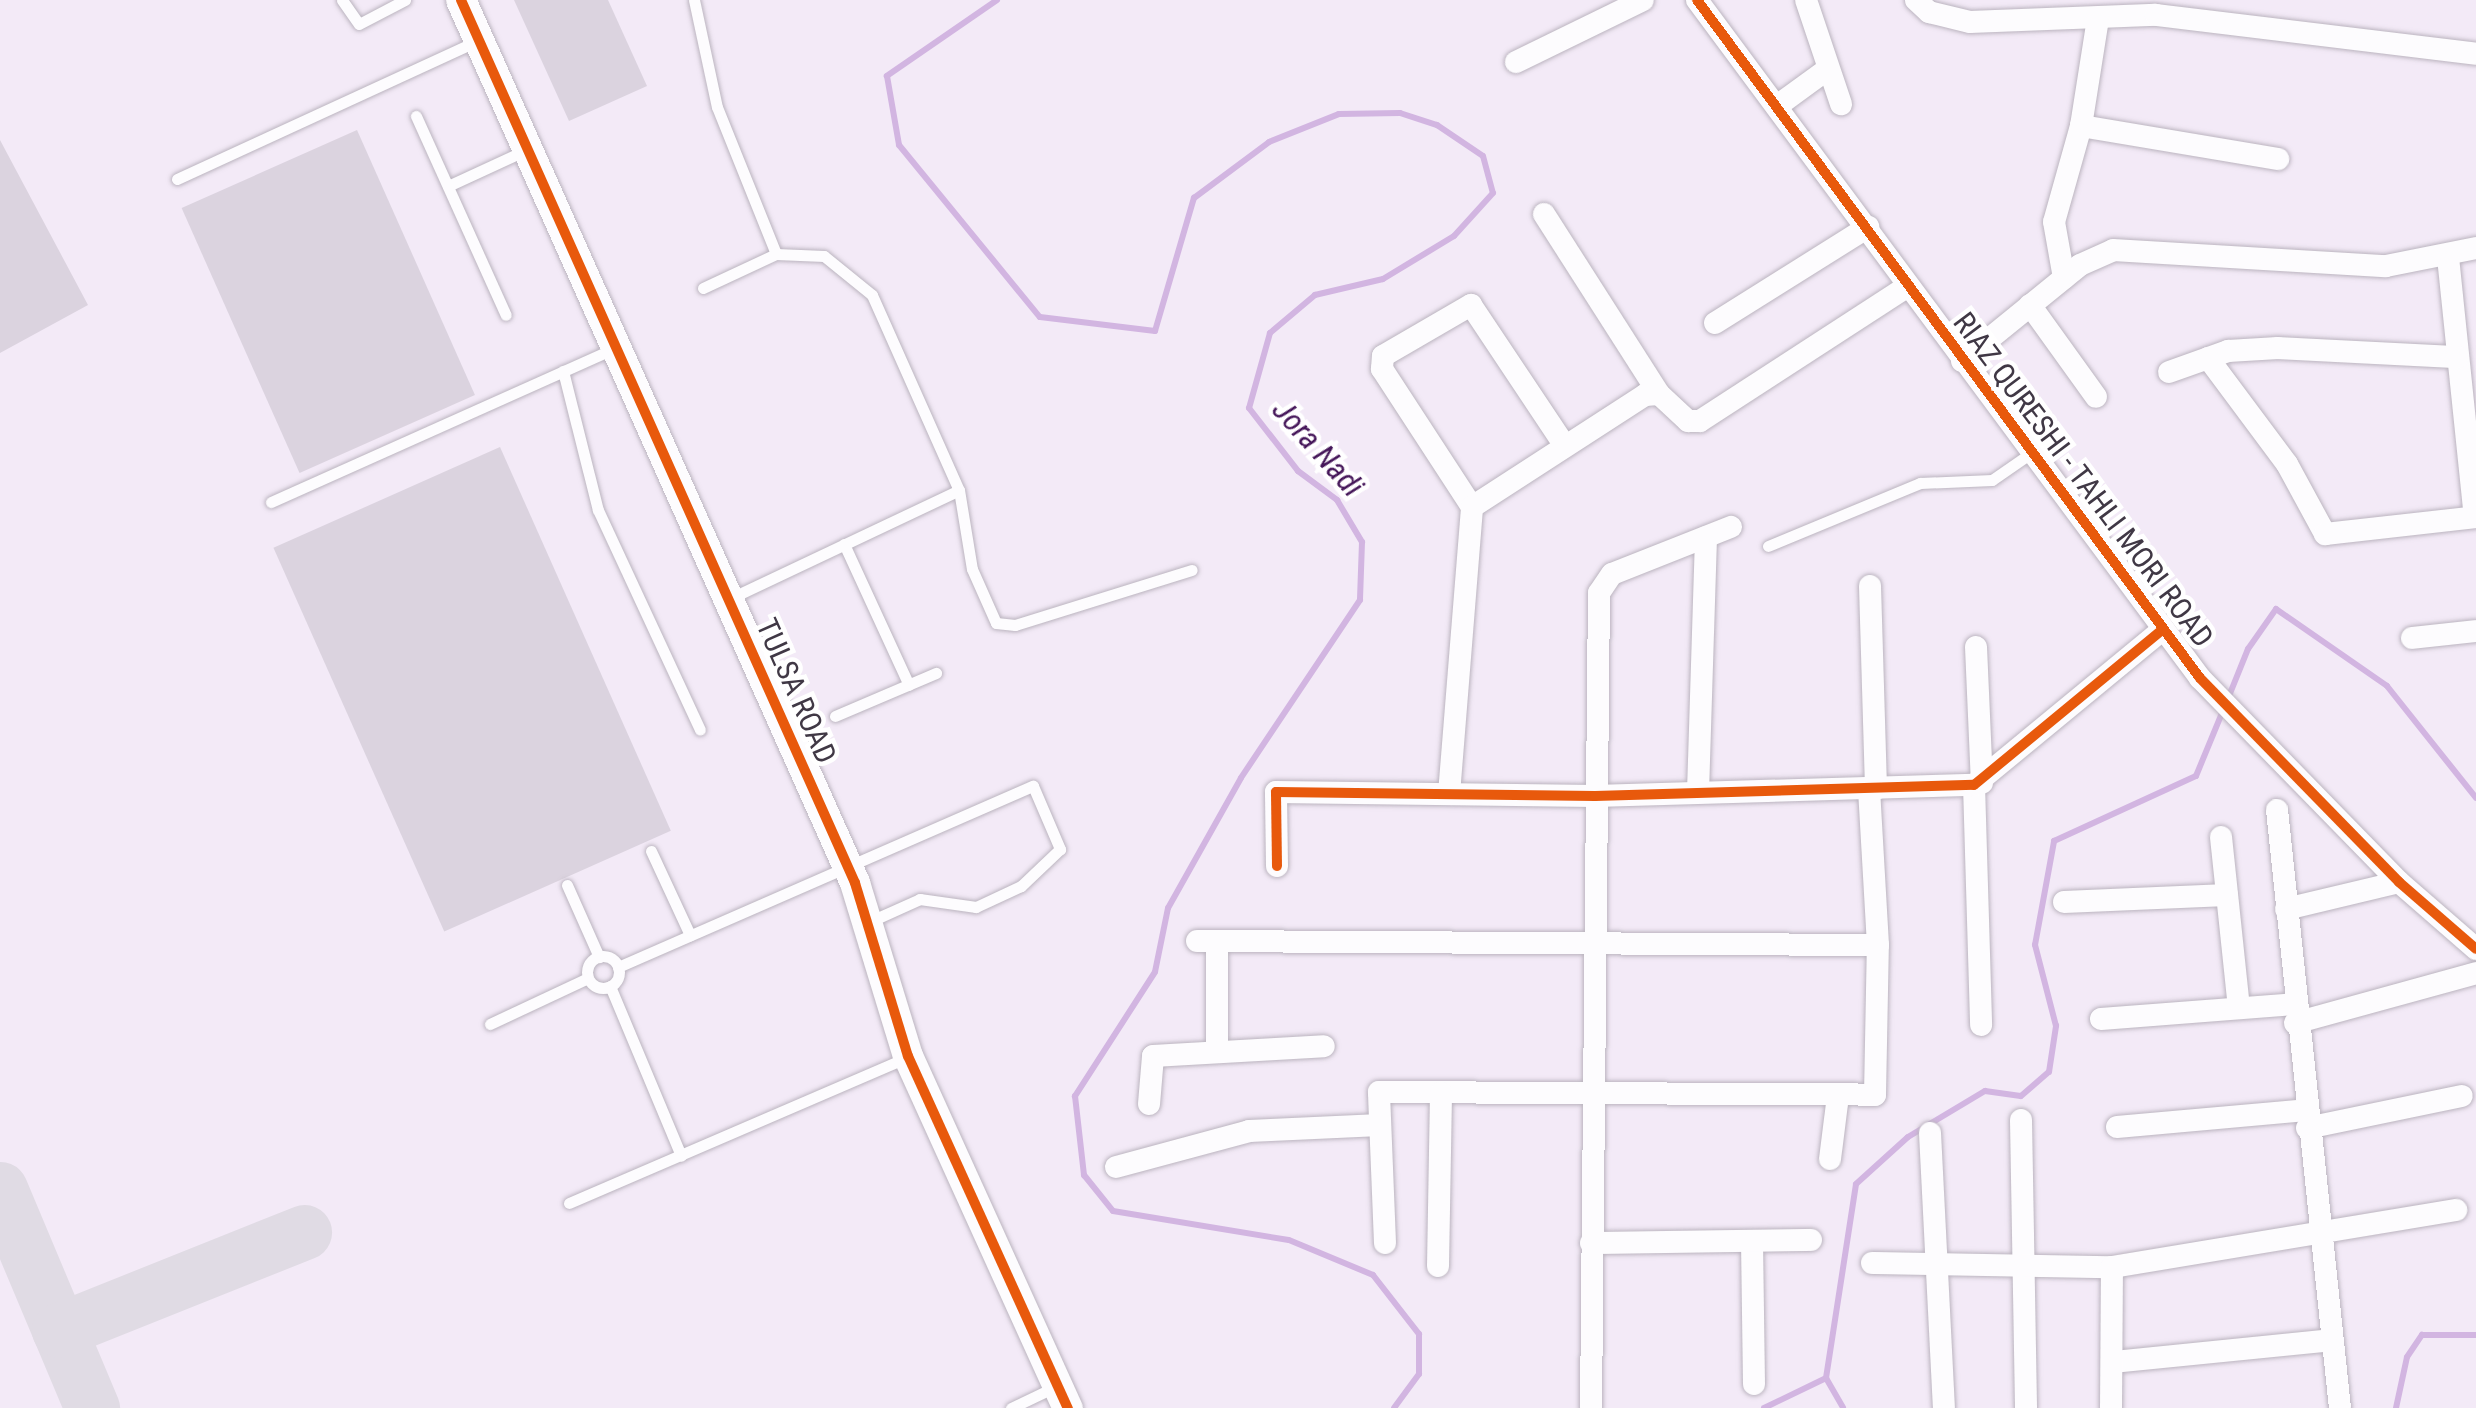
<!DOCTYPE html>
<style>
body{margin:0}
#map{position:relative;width:2476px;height:1408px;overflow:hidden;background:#f3eaf7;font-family:"Roboto Condensed",sans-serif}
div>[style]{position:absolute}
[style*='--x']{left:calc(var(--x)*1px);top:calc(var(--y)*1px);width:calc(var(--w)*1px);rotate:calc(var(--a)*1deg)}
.stream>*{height:6px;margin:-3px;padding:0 3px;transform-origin:3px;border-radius:3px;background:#d2b5e1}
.taxiway>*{height:55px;margin:-27.5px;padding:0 27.5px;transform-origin:27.5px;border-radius:27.5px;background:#e0dbe4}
.building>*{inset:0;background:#dbd3df;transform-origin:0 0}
.roads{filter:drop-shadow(0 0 2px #bbb4bf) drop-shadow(0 0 2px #bbb4bf)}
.service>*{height:11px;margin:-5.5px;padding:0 5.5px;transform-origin:5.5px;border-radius:5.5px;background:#fdfcfe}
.service>.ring{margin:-5.5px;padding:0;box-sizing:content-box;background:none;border:11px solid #fdfcfe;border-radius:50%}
.minor>*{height:22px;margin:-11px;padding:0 11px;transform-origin:11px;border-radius:11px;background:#fdfcfe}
.tertiary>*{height:30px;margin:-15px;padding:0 15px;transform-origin:15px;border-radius:15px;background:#fdfcfe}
.cycleway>*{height:10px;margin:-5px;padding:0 5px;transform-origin:5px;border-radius:5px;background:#e8590c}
span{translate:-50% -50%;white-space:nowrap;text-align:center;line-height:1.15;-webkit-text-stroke:9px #fff;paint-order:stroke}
.street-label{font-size:30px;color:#403845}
.water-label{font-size:32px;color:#451659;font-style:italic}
</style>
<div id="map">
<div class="stream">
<i style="--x:997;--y:0;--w:134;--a:145.4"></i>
<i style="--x:887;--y:76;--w:70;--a:80.1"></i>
<i style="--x:899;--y:145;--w:222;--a:50.7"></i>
<i style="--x:1040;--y:317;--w:116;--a:6.9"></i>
<i style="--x:1155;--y:331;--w:139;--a:-73.7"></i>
<i style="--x:1194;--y:198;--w:94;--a:-36.7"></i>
<i style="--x:1269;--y:142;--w:75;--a:-21.8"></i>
<i style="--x:1339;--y:114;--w:61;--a:-0.9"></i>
<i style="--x:1400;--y:113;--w:39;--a:18"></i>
<i style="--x:1437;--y:125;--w:55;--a:34"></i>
<i style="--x:1483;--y:156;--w:38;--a:75"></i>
<i style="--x:1493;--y:193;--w:58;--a:132.2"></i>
<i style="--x:1454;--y:236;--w:83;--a:148.8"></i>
<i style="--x:1383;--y:279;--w:70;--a:166.8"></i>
<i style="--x:1315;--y:295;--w:59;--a:139.8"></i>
<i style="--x:1270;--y:333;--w:78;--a:105.6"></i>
<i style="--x:1249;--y:408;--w:80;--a:52.1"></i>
<i style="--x:1298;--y:471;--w:49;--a:36.6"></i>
<i style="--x:1337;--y:500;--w:49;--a:59.2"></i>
<i style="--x:1362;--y:542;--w:58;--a:92"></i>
<i style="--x:1360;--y:600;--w:214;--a:123.8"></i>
<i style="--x:1241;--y:778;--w:149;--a:119.3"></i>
<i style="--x:1168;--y:908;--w:65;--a:101.5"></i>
<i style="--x:1155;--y:972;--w:148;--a:122.8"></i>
<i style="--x:1075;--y:1096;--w:80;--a:83.5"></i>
<i style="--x:1084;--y:1175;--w:46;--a:51.1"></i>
<i style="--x:1113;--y:1211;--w:178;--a:9.4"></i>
<i style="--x:1289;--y:1240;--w:91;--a:22.6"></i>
<i style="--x:1373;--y:1275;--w:75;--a:52.1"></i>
<i style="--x:1419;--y:1334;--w:40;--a:90"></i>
<i style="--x:1419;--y:1374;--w:42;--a:126.3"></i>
<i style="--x:2229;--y:696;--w:51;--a:-68"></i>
<i style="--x:2248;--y:649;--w:49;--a:-55"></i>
<i style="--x:2276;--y:609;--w:135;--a:34.7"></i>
<i style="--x:2387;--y:686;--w:143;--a:51.5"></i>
<i style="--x:1826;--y:1378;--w:34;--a:60"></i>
<i style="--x:1764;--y:1408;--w:69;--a:-25.8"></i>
<i style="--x:1826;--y:1378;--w:196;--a:-81.2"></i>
<i style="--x:1856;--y:1184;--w:70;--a:-42.1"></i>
<i style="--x:1908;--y:1137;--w:90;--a:-30.9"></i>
<i style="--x:1985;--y:1091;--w:36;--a:8"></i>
<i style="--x:2021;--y:1096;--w:37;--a:-41"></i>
<i style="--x:2049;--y:1072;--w:47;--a:-81.3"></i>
<i style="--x:2056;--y:1026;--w:84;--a:-104.5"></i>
<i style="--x:2035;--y:945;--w:106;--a:-79.6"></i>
<i style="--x:2054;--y:841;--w:156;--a:-24.6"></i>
<i style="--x:2196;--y:776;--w:74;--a:-67.6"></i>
<i style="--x:2396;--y:1408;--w:52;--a:-77.8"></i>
<i style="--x:2407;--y:1357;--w:27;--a:-56"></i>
<i style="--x:2422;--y:1335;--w:54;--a:0"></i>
</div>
<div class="taxiway">
<i style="--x:0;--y:1189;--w:238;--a:67.2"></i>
<i style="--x:59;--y:1330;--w:264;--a:-21.8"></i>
</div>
<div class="building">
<i style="clip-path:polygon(514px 0,608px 0,647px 86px,569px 121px)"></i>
<i style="left:357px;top:130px;width:290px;height:192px;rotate:66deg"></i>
<i style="clip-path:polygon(0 140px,88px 305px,0 353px)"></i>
<i style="left:500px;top:447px;width:420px;height:248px;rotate:66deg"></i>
</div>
<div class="roads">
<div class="service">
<i style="--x:342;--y:0;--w:29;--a:55"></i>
<i style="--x:359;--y:24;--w:52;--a:-27.6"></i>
<i style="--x:694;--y:0;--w:109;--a:77.9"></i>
<i style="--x:717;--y:107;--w:158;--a:68.1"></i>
<i style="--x:776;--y:254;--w:48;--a:2.4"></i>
<i style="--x:824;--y:256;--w:62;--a:39.1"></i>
<i style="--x:872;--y:295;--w:214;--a:66"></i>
<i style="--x:959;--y:490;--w:80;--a:80.7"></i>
<i style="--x:972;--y:569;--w:59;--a:66"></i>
<i style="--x:996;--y:623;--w:19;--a:6"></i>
<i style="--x:1015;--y:625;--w:185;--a:-17.3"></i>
<i style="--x:416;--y:116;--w:218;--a:65.7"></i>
<i style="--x:177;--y:179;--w:332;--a:-24.7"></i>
<i style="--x:448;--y:186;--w:86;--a:-24.8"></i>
<i style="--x:703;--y:288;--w:81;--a:-25"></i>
<i style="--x:563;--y:371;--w:143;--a:75.9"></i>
<i style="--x:598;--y:510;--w:242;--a:65.1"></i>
<i style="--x:271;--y:502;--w:377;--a:-24.1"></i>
<i style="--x:844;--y:544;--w:155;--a:65.3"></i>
<i style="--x:1768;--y:546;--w:165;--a:-22.5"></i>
<i style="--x:1920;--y:483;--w:72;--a:-2.4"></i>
<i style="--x:1992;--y:480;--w:47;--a:-34.7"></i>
<i style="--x:731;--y:598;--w:252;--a:-25.3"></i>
<i style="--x:835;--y:716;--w:110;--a:-23.1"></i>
<i style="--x:651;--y:851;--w:93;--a:65.1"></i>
<i style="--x:567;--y:885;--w:79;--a:66"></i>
<i class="ring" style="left:587px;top:956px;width:21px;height:21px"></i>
<i style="--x:618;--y:967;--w:453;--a:-23.6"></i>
<i style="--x:1033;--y:786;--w:69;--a:66.8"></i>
<i style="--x:1060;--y:849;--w:54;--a:136.5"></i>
<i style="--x:1021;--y:886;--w:50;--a:155"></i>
<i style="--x:976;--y:907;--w:57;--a:-171.9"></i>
<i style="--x:920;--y:899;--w:54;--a:155.8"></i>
<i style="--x:610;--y:986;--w:184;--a:67.3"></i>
<i style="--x:490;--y:1024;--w:108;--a:-25.1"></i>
<i style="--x:569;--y:1203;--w:366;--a:-23.3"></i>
<i style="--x:1011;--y:1408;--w:51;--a:-25.6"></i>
</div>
<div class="minor">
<i style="--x:1697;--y:0;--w:844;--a:53.43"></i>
<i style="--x:2200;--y:678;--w:285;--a:45.7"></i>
<i style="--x:2399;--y:882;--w:102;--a:41"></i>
<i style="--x:1806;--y:0;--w:110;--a:71.4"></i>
<i style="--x:1916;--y:0;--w:18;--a:43"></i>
<i style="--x:1929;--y:12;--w:42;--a:13.7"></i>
<i style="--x:1970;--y:22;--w:186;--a:-2.2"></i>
<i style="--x:2156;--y:15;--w:322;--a:6.9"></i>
<i style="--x:1516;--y:62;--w:141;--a:-26"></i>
<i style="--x:1777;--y:106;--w:63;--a:-36"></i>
<i style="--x:2081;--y:126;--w:200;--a:9.5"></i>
<i style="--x:1544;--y:214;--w:214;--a:57.4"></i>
<i style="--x:2448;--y:257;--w:261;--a:84.1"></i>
<i style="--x:2064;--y:278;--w:57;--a:-100.1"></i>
<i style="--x:2054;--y:222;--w:100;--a:-74.3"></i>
<i style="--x:2081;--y:126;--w:108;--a:-81"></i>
<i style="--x:2030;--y:305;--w:113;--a:54.3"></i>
<i style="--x:1715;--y:323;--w:181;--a:-32.1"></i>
<i style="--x:2208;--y:358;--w:132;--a:53.3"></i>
<i style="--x:2287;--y:464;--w:80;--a:61.5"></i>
<i style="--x:2325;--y:534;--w:152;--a:-6.4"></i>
<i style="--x:1962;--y:361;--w:152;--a:-39.1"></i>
<i style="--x:2080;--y:265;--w:36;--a:-24"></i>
<i style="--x:2113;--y:250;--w:273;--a:3.4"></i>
<i style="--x:2386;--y:266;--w:92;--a:-11.3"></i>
<i style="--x:2169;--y:372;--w:63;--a:-19.6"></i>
<i style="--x:2228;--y:351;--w:50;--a:-3.4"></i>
<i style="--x:2278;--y:348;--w:180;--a:2.9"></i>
<i style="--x:1472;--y:507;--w:165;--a:-123.1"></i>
<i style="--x:1382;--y:369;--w:13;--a:-86"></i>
<i style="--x:1383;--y:356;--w:102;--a:-30.1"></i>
<i style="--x:1471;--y:305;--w:169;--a:56.3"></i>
<i style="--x:1870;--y:586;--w:203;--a:88.3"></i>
<i style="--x:2412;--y:638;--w:64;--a:-6.2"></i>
<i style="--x:1976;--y:647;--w:136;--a:87.5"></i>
<i style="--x:1974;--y:785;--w:240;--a:88.3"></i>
<i style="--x:1698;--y:792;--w:255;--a:-88.2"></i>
<i style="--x:1449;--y:794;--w:288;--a:-85.4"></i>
<i style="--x:1472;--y:507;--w:206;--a:-32.9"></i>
<i style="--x:1645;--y:395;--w:14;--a:-4"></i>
<i style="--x:1659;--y:394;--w:40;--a:43"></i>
<i style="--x:1688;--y:421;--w:12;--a:0"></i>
<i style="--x:1700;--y:421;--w:248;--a:-33"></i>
<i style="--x:2277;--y:810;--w:601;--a:83.99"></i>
<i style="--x:2221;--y:837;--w:171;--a:84"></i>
<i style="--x:1277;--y:866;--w:74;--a:-90.8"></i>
<i style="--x:1276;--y:792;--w:319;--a:0.7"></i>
<i style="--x:1595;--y:796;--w:379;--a:-1.7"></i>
<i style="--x:1974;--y:785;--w:245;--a:-39.5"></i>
<i style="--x:2064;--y:902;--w:163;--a:-2.5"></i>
<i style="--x:2286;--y:909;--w:116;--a:-13.4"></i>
<i style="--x:1197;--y:941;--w:681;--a:0.34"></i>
<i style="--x:1217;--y:941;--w:108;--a:90"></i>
<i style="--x:2101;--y:1019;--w:194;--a:-4.4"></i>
<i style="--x:2295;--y:1023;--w:188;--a:-15.4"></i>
<i style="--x:1149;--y:1104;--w:48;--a:-85.2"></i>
<i style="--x:1153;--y:1056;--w:171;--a:-3.3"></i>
<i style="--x:2021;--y:1120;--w:288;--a:89"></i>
<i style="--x:2117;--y:1127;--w:190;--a:-5.1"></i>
<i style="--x:2307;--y:1128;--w:158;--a:-11.7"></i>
<i style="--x:1930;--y:1133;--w:275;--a:87.1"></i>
<i style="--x:1830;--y:1159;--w:64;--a:-82.8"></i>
<i style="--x:1116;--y:1167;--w:138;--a:-15.1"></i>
<i style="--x:1249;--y:1131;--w:131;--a:-2.6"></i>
<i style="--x:1752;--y:1241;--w:143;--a:89.2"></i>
<i style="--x:1385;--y:1243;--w:151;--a:-92.3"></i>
<i style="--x:1379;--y:1092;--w:496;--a:0.3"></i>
<i style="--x:1875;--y:1095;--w:150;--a:-88.9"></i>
<i style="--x:1878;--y:945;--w:156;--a:-93.3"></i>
<i style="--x:1591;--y:1243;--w:220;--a:-0.8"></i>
<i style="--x:1872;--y:1263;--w:240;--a:1"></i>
<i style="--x:2112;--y:1267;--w:349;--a:-9.4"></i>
<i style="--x:1438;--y:1266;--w:173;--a:-89"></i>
<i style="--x:2113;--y:1362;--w:220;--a:-5.7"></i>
<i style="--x:1591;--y:1408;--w:815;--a:-89.44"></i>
<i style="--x:1599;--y:593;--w:23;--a:-56"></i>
<i style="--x:1612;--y:574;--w:128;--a:-21.6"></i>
<i style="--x:2111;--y:1408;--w:141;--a:-89.6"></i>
</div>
<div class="tertiary">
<i style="--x:461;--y:0;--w:967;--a:65.95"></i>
<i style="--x:855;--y:883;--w:181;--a:73"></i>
<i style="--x:908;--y:1056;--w:387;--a:65.6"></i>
</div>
</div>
<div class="cycleway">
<i style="--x:461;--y:0;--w:967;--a:65.95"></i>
<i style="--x:855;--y:883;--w:181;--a:73"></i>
<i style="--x:908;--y:1056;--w:387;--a:65.6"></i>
<i style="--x:1697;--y:0;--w:844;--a:53.43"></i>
<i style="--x:2200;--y:678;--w:285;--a:45.7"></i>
<i style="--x:2399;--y:882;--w:102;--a:41"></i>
<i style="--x:1277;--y:866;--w:74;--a:-90.8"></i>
<i style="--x:1276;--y:792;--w:319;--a:0.7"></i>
<i style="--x:1595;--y:796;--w:379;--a:-1.7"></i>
<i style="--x:1974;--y:785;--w:245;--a:-39.5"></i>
</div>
<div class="street-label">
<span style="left:2083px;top:480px;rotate:53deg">RIAZ QURESHI - TAHLI MORI ROAD</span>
<span style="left:796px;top:691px;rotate:66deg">TULSA ROAD</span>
</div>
<div class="water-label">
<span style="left:1318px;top:448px;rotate:48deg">Jora Nadi</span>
</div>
</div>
